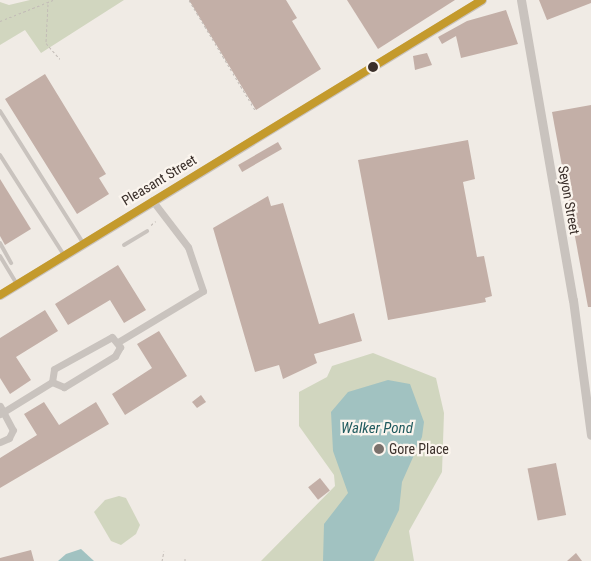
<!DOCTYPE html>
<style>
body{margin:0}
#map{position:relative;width:591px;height:561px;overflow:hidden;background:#f0ebe5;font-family:"Roboto Condensed",sans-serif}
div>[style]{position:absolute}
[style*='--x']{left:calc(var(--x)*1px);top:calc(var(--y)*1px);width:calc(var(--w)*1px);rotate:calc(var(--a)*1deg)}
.green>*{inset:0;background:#d1d6bf}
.water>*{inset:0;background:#a1c2c1}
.building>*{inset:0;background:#c3afa7;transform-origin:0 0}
.path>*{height:1px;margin-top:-0.5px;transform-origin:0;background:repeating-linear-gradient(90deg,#c2bbb6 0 2.5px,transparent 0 5px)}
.service>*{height:4px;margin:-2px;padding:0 2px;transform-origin:2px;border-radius:2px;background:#c9c3be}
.minor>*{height:7px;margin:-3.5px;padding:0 3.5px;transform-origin:3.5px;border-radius:3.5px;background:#c9c3be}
.tertiary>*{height:9px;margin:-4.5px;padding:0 4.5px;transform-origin:4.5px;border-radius:4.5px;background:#c9c3be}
.bus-1>*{height:8px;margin:-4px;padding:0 4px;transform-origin:4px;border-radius:4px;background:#c49a2c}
.dots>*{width:14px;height:14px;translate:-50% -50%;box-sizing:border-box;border:2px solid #fbf5ee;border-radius:50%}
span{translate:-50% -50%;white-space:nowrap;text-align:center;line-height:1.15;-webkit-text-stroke:4.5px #fbf5ee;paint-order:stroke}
.street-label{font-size:14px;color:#3b302b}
.poi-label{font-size:14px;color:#3b302b}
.left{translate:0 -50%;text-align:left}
.water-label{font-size:15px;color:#1f5a5e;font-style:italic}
</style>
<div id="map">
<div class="green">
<i style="clip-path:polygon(30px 0,124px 0,41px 53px,25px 30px,0 45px,0 2px,9px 5px)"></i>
<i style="clip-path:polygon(373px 353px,436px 378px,444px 413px,442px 472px,409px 531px,414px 561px,261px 561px,335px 486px,334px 475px,299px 426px,299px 392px,327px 377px,332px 366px)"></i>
<i style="clip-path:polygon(119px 496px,126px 498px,140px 525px,136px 534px,121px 545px,111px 541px,94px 512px,105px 500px)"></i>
</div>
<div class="water">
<i style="clip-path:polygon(388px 380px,410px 384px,424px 422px,422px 437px,402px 482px,399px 510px,374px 561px,323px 561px,324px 524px,348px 493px,333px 451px,331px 412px,348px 392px)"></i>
<i style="clip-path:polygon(81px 549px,94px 561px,58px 561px,66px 554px)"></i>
</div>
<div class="building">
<i style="clip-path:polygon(189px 0,286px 0,297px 18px,292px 21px,321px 69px,256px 110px)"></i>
<i style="clip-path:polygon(347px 0,455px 0,378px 49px)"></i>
<i style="clip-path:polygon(539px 0,591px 0,591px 3px,547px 20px)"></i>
<i style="clip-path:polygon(506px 10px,518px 44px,461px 58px,456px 36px,442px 44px,438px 37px,467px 21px)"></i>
<i style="clip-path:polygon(427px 53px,432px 65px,415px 70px,413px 56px)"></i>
<i style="clip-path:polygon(45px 74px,106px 174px,99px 178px,109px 194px,77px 214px,5px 99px)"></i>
<i style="clip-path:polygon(591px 105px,591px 307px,588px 307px,552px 112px)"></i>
<i style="clip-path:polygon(468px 140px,475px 179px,463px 182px,477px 257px,484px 256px,492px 296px,485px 298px,486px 302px,388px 320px,358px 160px)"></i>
<i style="left:278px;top:142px;width:8px;height:46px;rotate:60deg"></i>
<i style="clip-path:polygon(0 179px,31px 229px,5px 245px,0 236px)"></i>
<i style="clip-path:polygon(268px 196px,271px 206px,283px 203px,319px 324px,354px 313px,362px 341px,314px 354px,317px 363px,283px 379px,279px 365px,255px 372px,213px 228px)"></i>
<i style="clip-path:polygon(118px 265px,146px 310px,124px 323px,110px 300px,68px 325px,55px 304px)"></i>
<i style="clip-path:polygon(45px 310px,58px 331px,16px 357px,31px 380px,10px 394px,0 378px,0 338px)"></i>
<i style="clip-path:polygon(159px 331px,187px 376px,125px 415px,112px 394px,152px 368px,137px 344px)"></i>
<i style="clip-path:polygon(201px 395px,206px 402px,197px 408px,192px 402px)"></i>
<i style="clip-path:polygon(44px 402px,59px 425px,96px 402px,109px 424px,0 488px,0 458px,37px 435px,24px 414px)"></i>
<i style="left:556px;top:463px;width:53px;height:29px;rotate:79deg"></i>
<i style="left:320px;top:478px;width:16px;height:15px;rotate:52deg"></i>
<i style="clip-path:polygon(31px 550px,34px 561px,0 561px,0 558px)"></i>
<i style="clip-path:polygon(576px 553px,582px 561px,567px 561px)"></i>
</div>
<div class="path">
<i style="--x:189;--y:0;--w:128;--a:59"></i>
<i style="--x:48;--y:4;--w:39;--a:93"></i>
<i style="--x:46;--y:43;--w:21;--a:49"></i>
<i style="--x:0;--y:21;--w:57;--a:-21.6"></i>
<i style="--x:151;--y:225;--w:6;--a:-39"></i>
<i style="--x:162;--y:561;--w:10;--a:-79"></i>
<i style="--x:185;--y:561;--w:5;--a:-90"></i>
</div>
<div class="service">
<i style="--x:0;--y:111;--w:156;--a:57.8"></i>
<i style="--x:0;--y:155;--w:119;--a:57.4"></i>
<i style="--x:0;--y:243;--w:23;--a:61"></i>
<i style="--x:124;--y:245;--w:27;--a:-31"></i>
<i style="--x:0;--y:256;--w:33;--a:59"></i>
</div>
<div class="minor">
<i style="--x:112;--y:337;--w:13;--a:51"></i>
<i style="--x:120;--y:347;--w:10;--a:119"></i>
<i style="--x:115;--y:356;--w:60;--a:148.7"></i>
<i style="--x:64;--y:387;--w:13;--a:-157"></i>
<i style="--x:52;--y:382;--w:13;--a:-81"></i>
<i style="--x:54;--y:369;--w:66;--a:-28.9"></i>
<i style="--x:118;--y:342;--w:99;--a:-31"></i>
<i style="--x:203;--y:291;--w:46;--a:-108.8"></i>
<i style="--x:188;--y:247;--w:59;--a:-127.5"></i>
<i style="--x:0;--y:406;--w:27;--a:62"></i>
<i style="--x:13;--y:430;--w:9;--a:117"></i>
<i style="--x:9;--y:438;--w:10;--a:156"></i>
<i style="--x:0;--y:414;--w:61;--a:-31.6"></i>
</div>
<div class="tertiary">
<i style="--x:521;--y:0;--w:304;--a:80.2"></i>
<i style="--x:573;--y:300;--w:136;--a:82.4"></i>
<i style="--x:0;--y:295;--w:565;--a:-31.47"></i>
</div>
<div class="bus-1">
<i style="--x:0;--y:295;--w:565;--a:-31.47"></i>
</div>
<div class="dots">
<i style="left:373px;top:67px;background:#3b302b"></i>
<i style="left:379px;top:449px;background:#7a716c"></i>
</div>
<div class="street-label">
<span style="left:159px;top:180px;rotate:-31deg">Pleasant Street</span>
<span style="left:569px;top:200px;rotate:80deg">Seyon Street</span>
</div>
<div class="poi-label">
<span class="left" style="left:389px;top:449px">Gore Place</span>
</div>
<div class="water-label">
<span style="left:377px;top:429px">Walker Pond</span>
</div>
</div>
